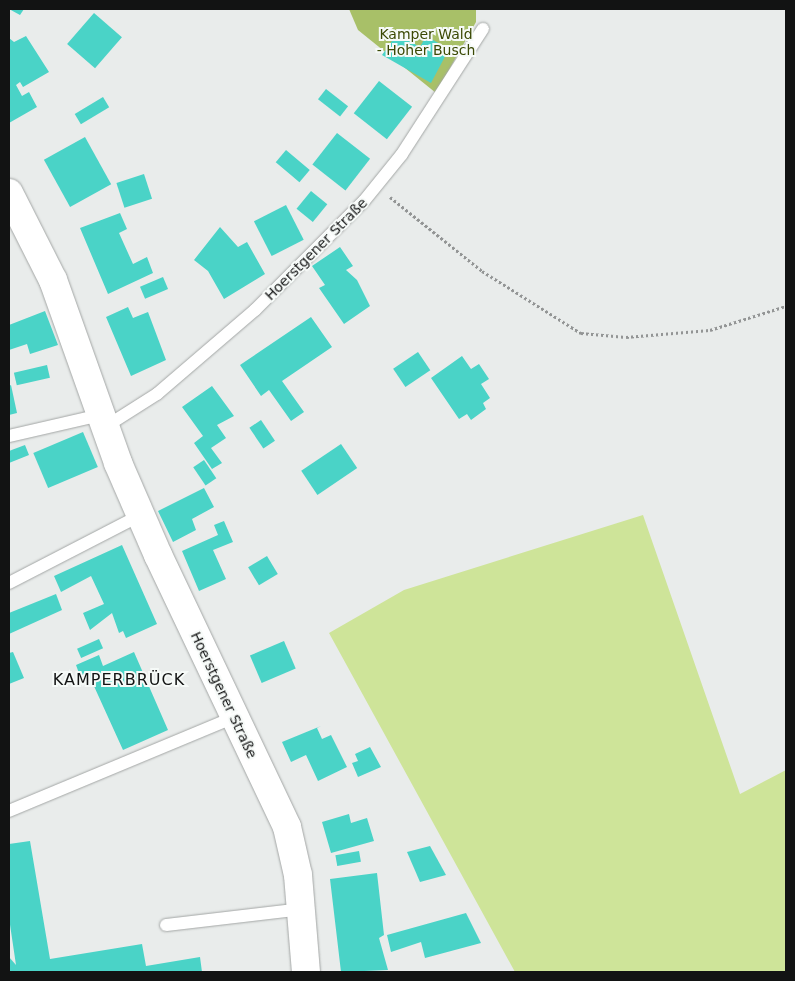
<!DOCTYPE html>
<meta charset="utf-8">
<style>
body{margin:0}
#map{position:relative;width:795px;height:981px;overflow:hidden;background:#e9eceb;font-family:"DejaVu Sans",sans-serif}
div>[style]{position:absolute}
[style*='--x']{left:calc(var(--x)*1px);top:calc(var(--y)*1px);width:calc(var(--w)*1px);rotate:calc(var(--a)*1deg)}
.green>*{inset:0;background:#cee499}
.forest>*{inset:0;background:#a8c068}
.building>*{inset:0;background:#4ad3c7;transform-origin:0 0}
.path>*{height:3px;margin-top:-1.5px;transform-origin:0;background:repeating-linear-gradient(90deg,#939595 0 2.5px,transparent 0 5px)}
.roads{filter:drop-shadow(0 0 1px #a3a6a5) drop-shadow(0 0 1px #a3a6a5)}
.service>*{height:12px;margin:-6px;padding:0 6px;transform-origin:6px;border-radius:6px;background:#fff}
.secondary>*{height:28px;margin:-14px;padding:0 14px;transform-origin:14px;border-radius:14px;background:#fff}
span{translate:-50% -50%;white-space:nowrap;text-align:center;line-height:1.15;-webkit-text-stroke:4px #f6faf8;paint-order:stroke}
.park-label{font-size:14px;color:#3b4904}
.street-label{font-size:14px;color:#121313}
.quarter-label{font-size:16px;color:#121313;letter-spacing:1px}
.frame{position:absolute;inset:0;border:10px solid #121313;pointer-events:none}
</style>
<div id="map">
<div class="green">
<i style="clip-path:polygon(643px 515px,740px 794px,786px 770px,786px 972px,515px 972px,329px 633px,404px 590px)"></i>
</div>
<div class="forest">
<i style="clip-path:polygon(349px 9px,476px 9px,476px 22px,436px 93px,358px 30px)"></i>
</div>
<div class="building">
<i style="clip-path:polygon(9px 9px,24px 9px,20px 15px)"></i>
<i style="left:94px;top:13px;width:37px;height:41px;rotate:41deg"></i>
<i style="clip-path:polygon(397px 34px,420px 47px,426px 36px,449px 49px,431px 83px,382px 55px)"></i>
<i style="clip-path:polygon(26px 36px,49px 72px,23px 87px,20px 82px,16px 85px,22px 96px,29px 92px,37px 107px,9px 123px,9px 38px,14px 42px)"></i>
<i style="left:379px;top:81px;width:42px;height:41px;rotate:38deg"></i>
<i style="left:326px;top:89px;width:28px;height:13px;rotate:38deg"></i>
<i style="left:103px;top:97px;width:12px;height:33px;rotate:59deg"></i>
<i style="left:337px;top:133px;width:42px;height:40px;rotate:38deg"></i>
<i style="left:85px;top:137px;width:54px;height:47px;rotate:61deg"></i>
<i style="left:286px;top:150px;width:31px;height:16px;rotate:40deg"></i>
<i style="left:144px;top:174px;width:26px;height:29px;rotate:72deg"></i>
<i style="left:311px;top:191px;width:21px;height:23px;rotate:39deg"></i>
<i style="left:286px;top:205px;width:39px;height:36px;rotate:63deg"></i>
<i style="clip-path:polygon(120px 213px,127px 229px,119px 233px,133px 264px,147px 257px,153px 273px,108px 294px,80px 228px)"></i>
<i style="clip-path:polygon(220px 227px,238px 247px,247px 242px,265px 274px,224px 299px,208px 271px,194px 260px)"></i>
<i style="clip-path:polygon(340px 247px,353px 266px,346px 270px,357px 280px,370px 306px,344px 324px,319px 288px,325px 285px,312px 266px)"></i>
<i style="left:163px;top:277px;width:13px;height:25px;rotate:67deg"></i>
<i style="clip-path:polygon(128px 307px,133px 318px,148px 312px,166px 360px,131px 376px,106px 317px)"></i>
<i style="clip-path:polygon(45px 311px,58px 345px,30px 354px,27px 344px,9px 350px,9px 325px)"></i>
<i style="clip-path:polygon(311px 317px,332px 347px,282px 381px,304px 412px,291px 421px,269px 390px,261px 396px,240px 365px)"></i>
<i style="left:418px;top:352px;width:22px;height:30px;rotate:56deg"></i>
<i style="clip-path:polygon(462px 356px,471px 369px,479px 364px,489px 379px,481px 384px,490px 398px,483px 403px,486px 409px,471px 420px,467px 414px,459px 419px,431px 378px)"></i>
<i style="left:47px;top:365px;width:13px;height:34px;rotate:77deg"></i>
<i style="clip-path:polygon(11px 385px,17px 413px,9px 415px,9px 386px)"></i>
<i style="clip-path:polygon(212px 386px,234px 416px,217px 425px,226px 438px,211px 448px,222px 463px,212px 469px,194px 443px,203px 436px,182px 407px)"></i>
<i style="left:261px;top:420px;width:25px;height:14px;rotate:56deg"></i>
<i style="left:83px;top:432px;width:38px;height:54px;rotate:67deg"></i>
<i style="left:341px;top:444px;width:29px;height:48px;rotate:56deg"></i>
<i style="clip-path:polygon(25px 445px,29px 455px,9px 463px,9px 451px)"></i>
<i style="left:204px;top:460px;width:22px;height:13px;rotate:56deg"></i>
<i style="clip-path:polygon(204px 488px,214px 507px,192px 519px,196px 530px,173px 542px,158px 511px)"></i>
<i style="clip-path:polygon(224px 521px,233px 542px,213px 550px,226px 579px,199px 591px,182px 551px,218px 535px,214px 525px)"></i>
<i style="clip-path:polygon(122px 545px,157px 624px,126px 638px,123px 631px,119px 633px,112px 613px,90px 630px,83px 613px,104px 604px,91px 576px,61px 592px,54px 576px)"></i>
<i style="left:267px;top:556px;width:21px;height:22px;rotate:59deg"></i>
<i style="clip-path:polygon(56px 594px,62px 610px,9px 634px,9px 613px)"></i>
<i style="left:99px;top:639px;width:10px;height:24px;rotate:66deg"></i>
<i style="left:284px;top:641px;width:30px;height:37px;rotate:67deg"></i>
<i style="clip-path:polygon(13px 652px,24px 678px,9px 684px,9px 653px)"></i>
<i style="clip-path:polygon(134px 652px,168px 730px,123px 750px,88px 673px,80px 676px,76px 665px,99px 655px,103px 666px)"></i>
<i style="clip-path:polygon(321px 726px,317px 728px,322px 739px,331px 735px,347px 767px,318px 781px,306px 755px,291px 762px,282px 742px)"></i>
<i style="clip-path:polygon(370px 747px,381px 767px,358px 777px,352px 763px,358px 761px,355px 754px)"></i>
<i style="clip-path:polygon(349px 814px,351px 823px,367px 818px,374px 841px,331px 853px,322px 822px)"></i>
<i style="clip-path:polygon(30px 841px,50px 959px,142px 944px,146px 966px,200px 957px,202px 972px,9px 972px,9px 957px,16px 965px,9px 918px,9px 844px)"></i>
<i style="clip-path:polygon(430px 846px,446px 875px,420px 882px,407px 852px)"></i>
<i style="left:359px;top:851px;width:11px;height:24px;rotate:80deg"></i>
<i style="clip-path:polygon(377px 873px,384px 935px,379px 938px,388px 970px,341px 972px,330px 879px)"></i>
<i style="clip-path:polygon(466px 913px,481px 943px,425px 958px,421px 942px,391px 952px,387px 935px)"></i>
</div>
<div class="path">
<i style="--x:390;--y:197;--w:118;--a:38.8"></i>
<i style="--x:482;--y:271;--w:117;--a:32.1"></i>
<i style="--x:581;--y:333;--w:45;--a:5.1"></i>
<i style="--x:626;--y:337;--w:84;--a:-4.8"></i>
<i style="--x:710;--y:330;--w:80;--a:-17.5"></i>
</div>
<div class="roads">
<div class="service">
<i style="--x:105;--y:427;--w:62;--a:-32.4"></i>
<i style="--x:157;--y:394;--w:129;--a:-40.6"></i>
<i style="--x:255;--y:310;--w:154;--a:-45"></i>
<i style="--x:364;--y:201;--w:60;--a:-51"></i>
<i style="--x:402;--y:154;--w:149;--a:-57.1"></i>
<i style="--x:9;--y:436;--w:94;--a:-12.9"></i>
<i style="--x:9;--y:583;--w:148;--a:-27.3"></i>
<i style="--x:9;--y:811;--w:245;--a:-22.6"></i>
<i style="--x:166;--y:925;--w:138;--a:-6.7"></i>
</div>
<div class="secondary">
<i style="--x:9;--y:193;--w:97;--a:63.2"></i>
<i style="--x:53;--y:280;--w:194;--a:70.4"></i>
<i style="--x:118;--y:463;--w:100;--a:66.5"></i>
<i style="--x:158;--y:555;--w:301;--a:64.6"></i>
<i style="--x:287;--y:827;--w:49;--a:77.1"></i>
<i style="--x:298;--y:875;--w:97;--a:85.3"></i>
</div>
</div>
<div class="park-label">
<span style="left:426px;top:42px">Kamper Wald<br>- Hoher Busch</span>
</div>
<div class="street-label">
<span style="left:316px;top:249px;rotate:-45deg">Hoerstgener Straße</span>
<span style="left:224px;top:695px;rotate:65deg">Hoerstgener Straße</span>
</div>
<div class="quarter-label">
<span style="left:119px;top:680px">KAMPERBRÜCK</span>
</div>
<div class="frame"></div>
</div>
